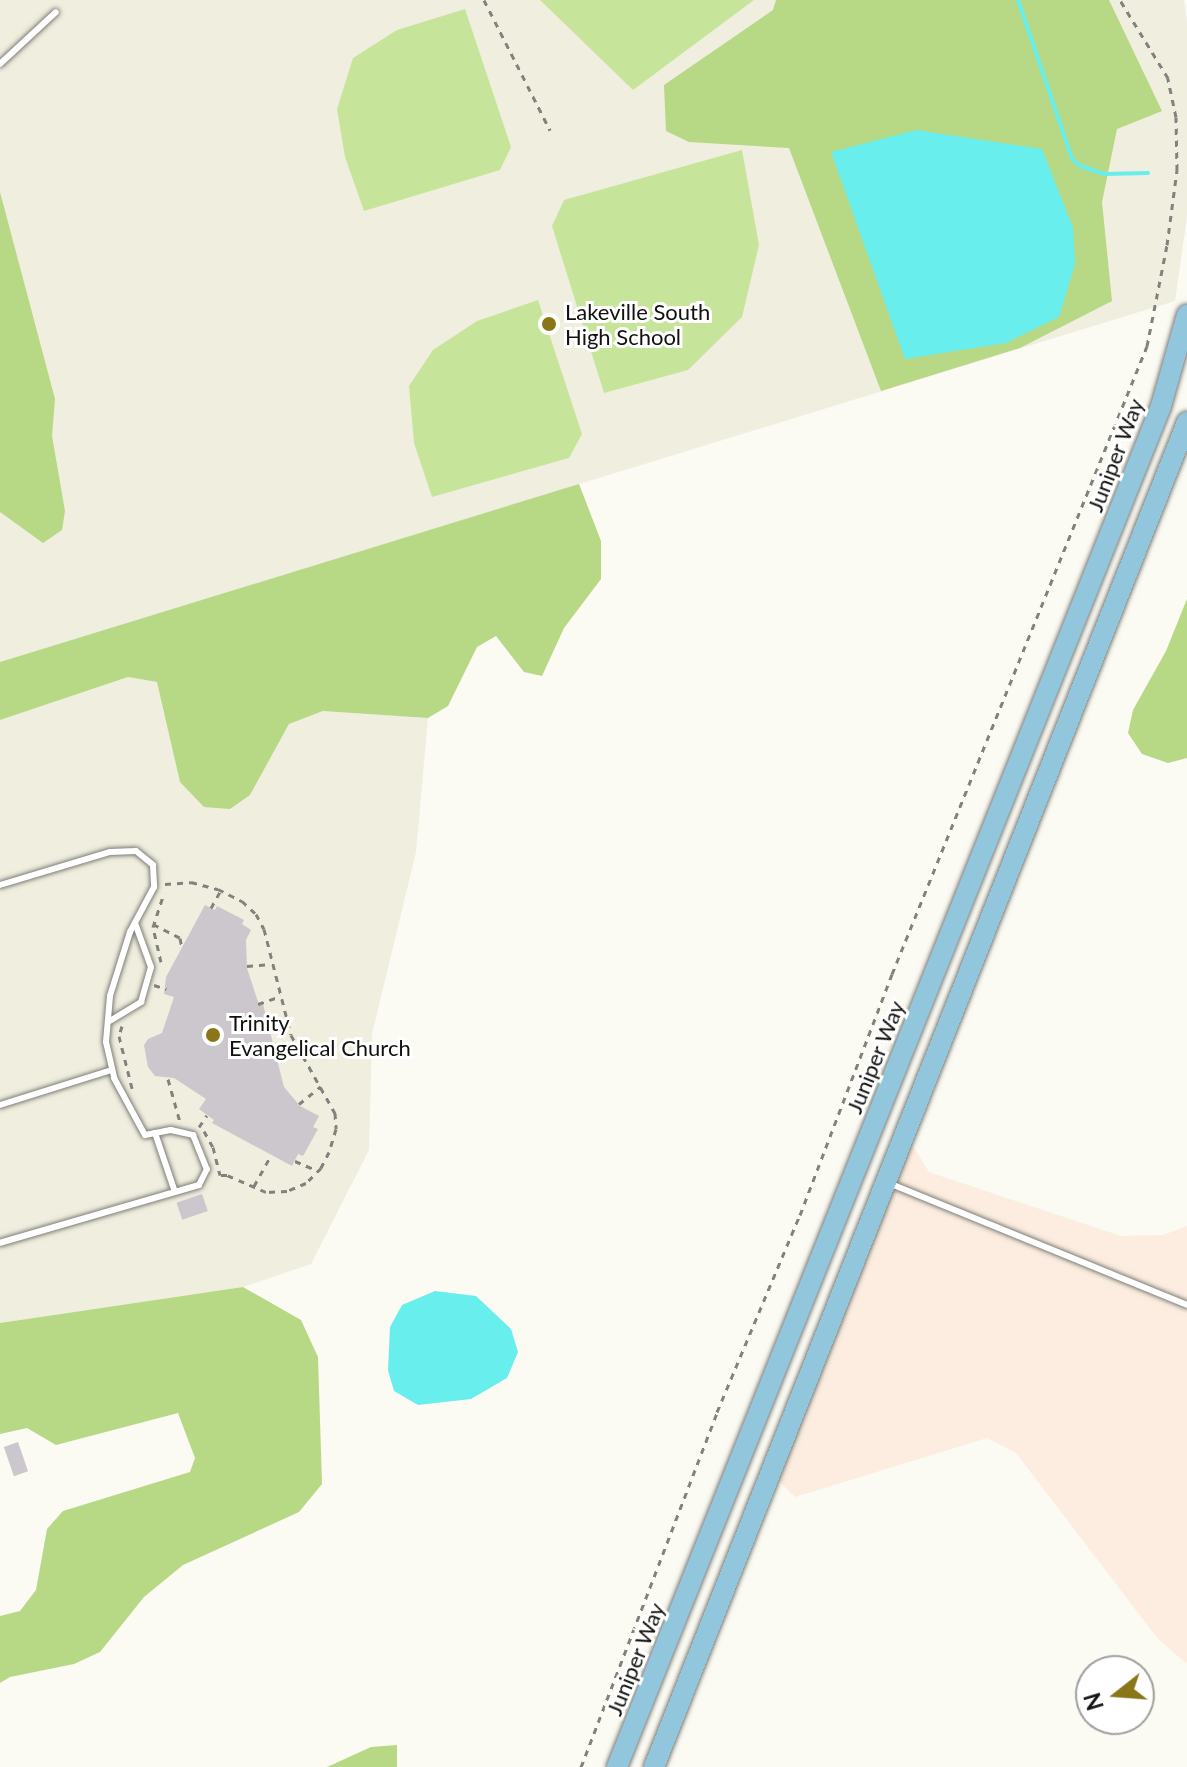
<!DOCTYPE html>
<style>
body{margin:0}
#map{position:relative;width:1187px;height:1767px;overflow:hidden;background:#fbfaf3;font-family:Lato,sans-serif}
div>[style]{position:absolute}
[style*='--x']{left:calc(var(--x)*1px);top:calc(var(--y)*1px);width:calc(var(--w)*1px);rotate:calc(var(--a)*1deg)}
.built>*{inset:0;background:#f0eedf}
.industrial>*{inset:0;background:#fcede0}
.green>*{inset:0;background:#c7e59a}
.forest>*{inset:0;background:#b7d884}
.water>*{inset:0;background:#69eeee}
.stream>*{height:4px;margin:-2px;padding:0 2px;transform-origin:2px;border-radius:2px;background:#69eeee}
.building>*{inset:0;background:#ccc7cc;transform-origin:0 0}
.path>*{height:3px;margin-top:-1.5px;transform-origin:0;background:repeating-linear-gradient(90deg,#82827d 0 6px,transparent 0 12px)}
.roads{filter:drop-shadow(0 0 2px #7f7e78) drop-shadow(0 0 2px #7f7e78)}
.lane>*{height:6px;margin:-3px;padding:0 3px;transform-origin:3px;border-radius:3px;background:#fff}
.primary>*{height:20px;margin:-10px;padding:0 10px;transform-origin:10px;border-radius:10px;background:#92c6dd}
.dots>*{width:22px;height:22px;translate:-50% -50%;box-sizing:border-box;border:4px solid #fff;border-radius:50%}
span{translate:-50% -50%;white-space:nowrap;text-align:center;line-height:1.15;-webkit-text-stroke:6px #fff;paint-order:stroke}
.poi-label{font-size:22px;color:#11110f}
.left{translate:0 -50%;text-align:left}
.street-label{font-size:22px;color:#11110f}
.north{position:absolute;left:1075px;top:1655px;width:80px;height:80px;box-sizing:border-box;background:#fff;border:2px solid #a0a09f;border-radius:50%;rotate:253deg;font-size:22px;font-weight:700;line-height:32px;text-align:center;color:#11110f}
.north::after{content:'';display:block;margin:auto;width:28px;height:36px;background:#8a7518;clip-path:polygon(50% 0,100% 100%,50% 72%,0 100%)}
</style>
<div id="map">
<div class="built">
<i style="clip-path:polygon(0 0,1184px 0,1187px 22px,1187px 216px,1175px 301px,0 662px)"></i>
<i style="clip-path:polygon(128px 677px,158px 682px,180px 782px,250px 795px,289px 724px,323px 711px,428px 718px,416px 852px,372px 1034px,369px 1150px,311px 1264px,243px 1287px,0 1323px,0 720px)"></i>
</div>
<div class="industrial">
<i style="clip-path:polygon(904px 1132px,929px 1172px,1121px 1236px,1163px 1235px,1187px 1226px,1187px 1664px,1158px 1639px,1016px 1453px,987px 1438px,795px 1497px,774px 1476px)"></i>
</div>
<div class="green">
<i style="clip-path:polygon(540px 0,754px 0,633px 90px)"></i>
<i style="clip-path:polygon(465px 9px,511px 147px,500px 170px,364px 211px,345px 157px,337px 109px,353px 58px,397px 30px)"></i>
<i style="clip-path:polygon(742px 150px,759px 245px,742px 317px,688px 370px,604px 393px,552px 226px,564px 200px)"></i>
<i style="clip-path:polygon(538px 300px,582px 434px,569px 458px,432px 497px,414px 443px,409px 386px,433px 350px,477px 321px)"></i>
</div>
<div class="forest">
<i style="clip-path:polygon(776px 0,1109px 0,1162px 111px,1117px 129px,1102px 202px,1112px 301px,1020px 348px,881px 391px,789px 148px,689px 142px,666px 131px,664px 85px,773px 10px)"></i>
<i style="clip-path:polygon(0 192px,55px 399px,52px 436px,65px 511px,62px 530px,43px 543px,0 512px)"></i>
<i style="clip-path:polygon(579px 484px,601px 541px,601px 579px,564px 628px,542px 676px,524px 672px,496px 636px,477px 647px,448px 706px,428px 718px,323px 711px,289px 724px,250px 795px,230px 809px,204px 807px,180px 782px,157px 682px,128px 677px,0 720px,0 662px)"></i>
<i style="clip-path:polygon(1187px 599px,1187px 758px,1168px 763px,1142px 754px,1128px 733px,1133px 710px,1166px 651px)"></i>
<i style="clip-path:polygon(243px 1287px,301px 1320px,318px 1357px,322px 1484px,299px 1512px,183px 1565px,144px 1597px,100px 1652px,74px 1664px,10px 1677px,0 1683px,0 1616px,20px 1611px,36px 1590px,47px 1529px,63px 1511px,190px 1472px,195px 1458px,178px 1413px,56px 1445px,27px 1428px,0 1434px,0 1323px)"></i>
<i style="clip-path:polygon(397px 1745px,397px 1767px,327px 1767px,371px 1747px)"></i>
</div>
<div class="water">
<i style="clip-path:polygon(916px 130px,1042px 149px,1073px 228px,1075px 264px,1059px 317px,1006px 343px,905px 359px,831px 152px)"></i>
<i style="clip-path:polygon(435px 1291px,476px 1296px,511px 1329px,518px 1352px,507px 1378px,471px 1399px,418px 1405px,394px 1391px,388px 1370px,390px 1327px,402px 1305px)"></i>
</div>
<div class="stream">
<i style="--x:1018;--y:0;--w:168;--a:71.2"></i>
<i style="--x:1072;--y:159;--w:11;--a:41"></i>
<i style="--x:1080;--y:166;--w:25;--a:18"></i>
<i style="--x:1104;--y:174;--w:44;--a:-1.3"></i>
</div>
<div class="building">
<i style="clip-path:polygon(205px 905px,215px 910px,217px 906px,244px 920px,242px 924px,251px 930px,246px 940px,247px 968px,259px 1005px,263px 1004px,284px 1087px,300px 1106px,319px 1116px,313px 1127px,318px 1129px,303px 1156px,298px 1154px,292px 1166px,212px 1123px,214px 1120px,199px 1109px,206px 1099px,174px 1078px,155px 1076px,148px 1067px,144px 1045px,148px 1039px,162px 1033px,174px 997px,164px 994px,166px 977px)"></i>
<i style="left:202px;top:1194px;width:18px;height:27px;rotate:71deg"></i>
<i style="left:18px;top:1442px;width:31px;height:15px;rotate:71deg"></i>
</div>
<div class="path">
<i style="--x:484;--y:0;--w:146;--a:63.1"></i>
<i style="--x:165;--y:884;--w:26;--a:-4"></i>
<i style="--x:191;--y:882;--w:28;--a:15"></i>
<i style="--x:218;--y:889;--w:27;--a:27"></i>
<i style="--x:242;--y:901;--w:19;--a:43"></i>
<i style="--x:256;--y:914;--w:17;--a:62"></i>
<i style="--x:264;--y:929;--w:109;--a:75.7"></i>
<i style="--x:291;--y:1035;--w:90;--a:60.6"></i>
<i style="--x:335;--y:1113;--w:16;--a:86"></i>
<i style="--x:336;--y:1129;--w:24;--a:107"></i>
<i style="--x:329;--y:1152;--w:18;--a:117"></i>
<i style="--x:321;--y:1168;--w:21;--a:135"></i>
<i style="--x:306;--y:1183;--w:21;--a:157"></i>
<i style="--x:287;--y:1191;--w:21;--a:177"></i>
<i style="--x:266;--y:1192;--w:43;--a:-156.4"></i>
<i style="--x:227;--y:1175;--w:12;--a:180"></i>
<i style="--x:211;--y:908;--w:21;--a:-61"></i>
<i style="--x:153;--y:924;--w:30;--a:27"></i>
<i style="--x:180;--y:938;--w:10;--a:79"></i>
<i style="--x:161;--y:962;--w:36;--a:-103"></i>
<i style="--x:153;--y:927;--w:36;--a:-72"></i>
<i style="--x:247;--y:966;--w:24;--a:-5"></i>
<i style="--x:154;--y:985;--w:13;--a:18"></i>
<i style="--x:258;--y:1004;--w:24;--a:-19"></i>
<i style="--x:122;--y:1026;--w:10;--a:107"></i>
<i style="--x:119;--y:1036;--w:54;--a:76"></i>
<i style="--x:274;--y:1054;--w:23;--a:-18"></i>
<i style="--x:168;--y:1079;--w:45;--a:74.4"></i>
<i style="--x:299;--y:1104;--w:28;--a:-39"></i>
<i style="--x:199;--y:1127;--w:14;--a:-56"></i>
<i style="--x:204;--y:1131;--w:18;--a:61"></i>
<i style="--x:213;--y:1147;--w:29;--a:76"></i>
<i style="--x:295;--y:1161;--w:25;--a:23"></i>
<i style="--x:254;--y:1186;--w:35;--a:-61"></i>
<i style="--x:581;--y:1767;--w:380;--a:-69"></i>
<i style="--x:717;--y:1412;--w:214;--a:-67.2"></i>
<i style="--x:800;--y:1215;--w:258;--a:-69.1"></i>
<i style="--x:892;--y:974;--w:678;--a:-67.9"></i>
<i style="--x:1147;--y:346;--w:103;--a:-78.8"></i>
<i style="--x:1167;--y:245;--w:76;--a:-82.4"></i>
<i style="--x:1177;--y:170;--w:53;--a:-91.1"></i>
<i style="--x:1176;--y:117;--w:40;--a:-102"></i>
<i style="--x:1168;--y:78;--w:92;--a:-121.6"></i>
</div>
<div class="roads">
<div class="lane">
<i style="--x:0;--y:64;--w:76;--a:-42.9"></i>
<i style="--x:0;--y:885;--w:115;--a:-16.7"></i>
<i style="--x:110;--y:852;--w:26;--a:-2"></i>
<i style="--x:136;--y:851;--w:22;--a:39"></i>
<i style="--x:153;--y:865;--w:22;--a:87"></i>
<i style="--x:154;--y:887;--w:51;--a:118.1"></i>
<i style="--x:130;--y:932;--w:67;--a:107.4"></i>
<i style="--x:110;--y:996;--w:46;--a:95"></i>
<i style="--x:106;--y:1042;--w:37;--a:77"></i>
<i style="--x:114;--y:1078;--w:65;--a:61.5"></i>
<i style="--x:145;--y:1135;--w:26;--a:-11"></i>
<i style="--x:171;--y:1130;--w:23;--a:13"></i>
<i style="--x:193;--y:1135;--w:37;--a:68"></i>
<i style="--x:207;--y:1169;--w:18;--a:117"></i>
<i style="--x:199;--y:1185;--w:207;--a:163.8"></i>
<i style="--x:108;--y:1022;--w:39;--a:-31"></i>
<i style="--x:141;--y:1002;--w:36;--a:-74"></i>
<i style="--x:151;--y:967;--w:47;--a:-110"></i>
<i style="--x:0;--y:1105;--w:117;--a:-17.4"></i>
<i style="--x:155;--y:1133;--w:62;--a:71.3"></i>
<i style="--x:891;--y:1184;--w:320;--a:22.2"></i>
</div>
<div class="primary">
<i style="--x:617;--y:1767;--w:1466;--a:-68.21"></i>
<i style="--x:1161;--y:406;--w:95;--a:-74.1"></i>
<i style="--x:654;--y:1767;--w:1447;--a:-68.38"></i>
</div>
</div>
<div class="dots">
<i style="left:549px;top:324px;background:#8a7518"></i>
<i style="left:213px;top:1035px;background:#8a7518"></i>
</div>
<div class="poi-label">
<span class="left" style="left:565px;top:324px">Lakeville South<br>High School</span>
<span class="left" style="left:229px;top:1035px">Trinity<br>Evangelical Church</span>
</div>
<div class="street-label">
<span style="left:1115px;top:455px;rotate:-69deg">Juniper Way</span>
<span style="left:875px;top:1057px;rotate:-68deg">Juniper Way</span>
<span style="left:635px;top:1659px;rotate:-68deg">Juniper Way</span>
</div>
<div class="north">N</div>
</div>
